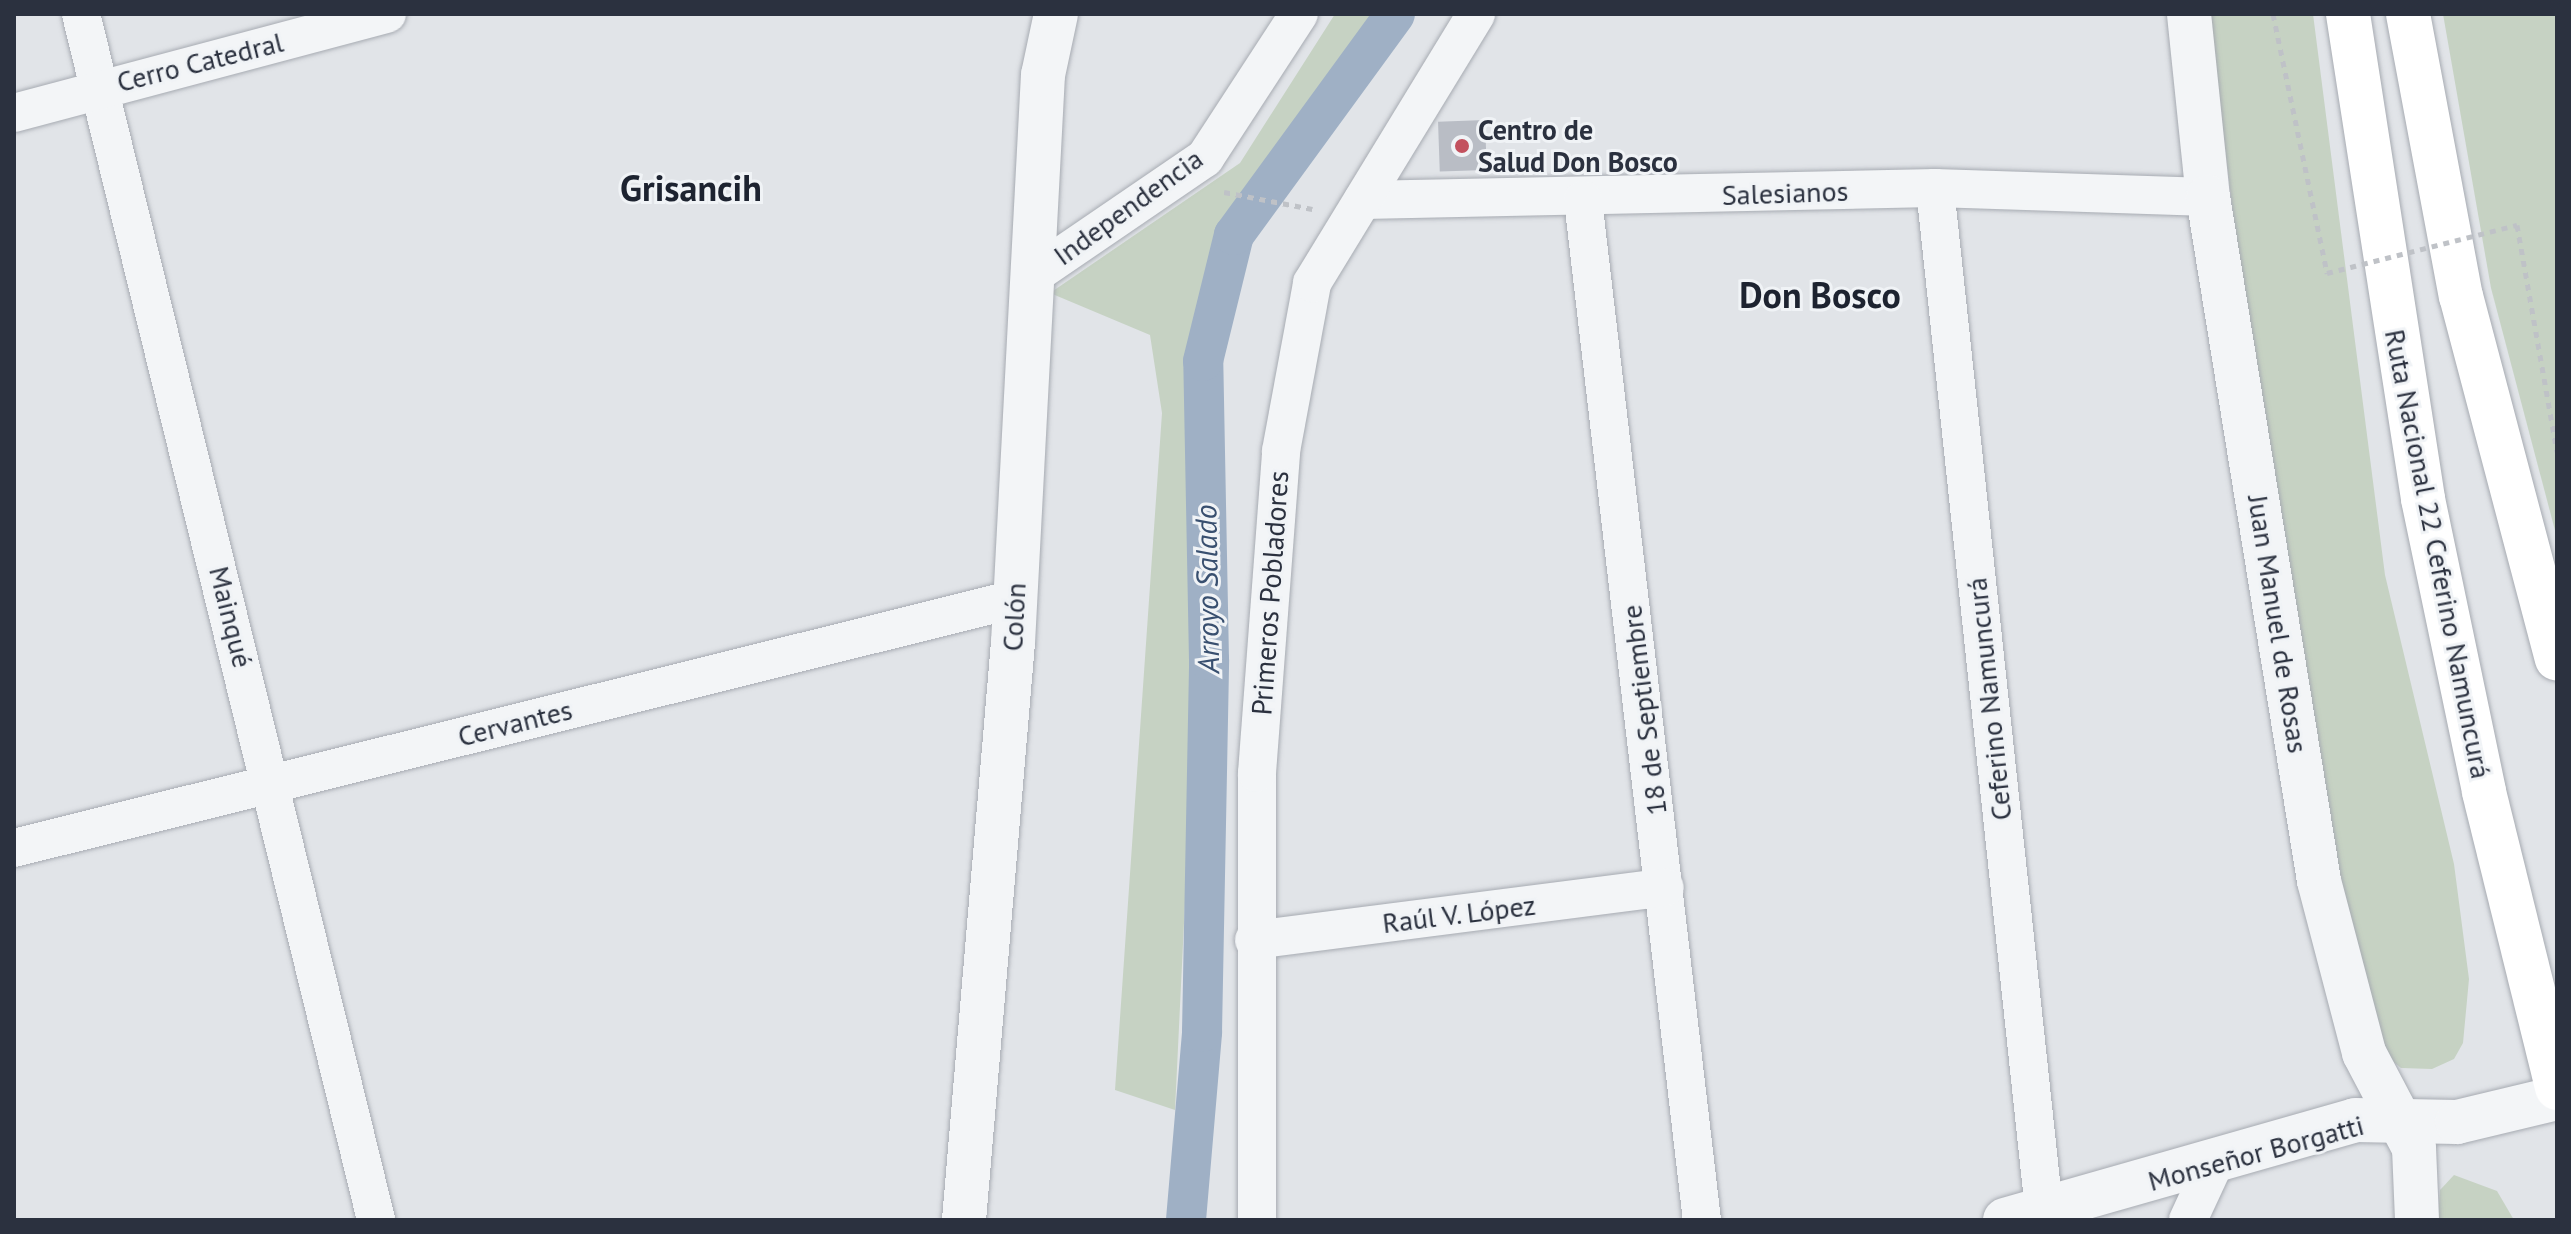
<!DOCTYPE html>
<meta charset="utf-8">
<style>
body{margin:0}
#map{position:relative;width:2571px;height:1234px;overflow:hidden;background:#e1e4e8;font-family:"PT Sans",sans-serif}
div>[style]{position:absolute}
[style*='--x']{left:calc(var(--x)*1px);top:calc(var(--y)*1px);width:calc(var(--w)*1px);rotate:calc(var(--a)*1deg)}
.green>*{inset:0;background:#c6d2c3}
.canal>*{height:40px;margin:-20px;padding:0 20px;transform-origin:20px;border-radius:20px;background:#9fb0c5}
.building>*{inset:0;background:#b9bdc5;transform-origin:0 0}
.path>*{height:5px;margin-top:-2.5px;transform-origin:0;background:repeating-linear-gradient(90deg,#bfc2c7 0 6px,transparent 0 12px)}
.roads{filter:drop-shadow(0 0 2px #a7abb2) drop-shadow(0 0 2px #a7abb2)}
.minor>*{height:38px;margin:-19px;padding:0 19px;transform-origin:19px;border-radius:19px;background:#f3f5f7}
.tertiary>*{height:44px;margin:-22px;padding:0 22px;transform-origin:22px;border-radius:22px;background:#f3f5f7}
.trunk>*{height:44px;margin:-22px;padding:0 22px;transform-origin:22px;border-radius:22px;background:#fff}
.path-bridge>*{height:5px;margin-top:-2.5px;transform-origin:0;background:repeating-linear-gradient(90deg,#bfc2c7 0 6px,transparent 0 12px)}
.dots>*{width:22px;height:22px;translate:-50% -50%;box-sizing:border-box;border:4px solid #f0f3f6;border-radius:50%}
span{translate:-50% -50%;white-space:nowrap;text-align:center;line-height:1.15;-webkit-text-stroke:6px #f0f3f6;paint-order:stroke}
.street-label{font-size:28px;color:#2b313f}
.poi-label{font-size:28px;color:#2b313f;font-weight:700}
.left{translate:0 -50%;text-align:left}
.water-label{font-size:30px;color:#384f6f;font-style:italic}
.district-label{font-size:36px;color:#1d2330;font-weight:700}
.frame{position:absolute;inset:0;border:16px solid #2b313f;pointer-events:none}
</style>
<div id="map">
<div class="green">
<i style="clip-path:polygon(1335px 14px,1378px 14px,1225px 221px,1191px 352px,1197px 653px,1175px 1110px,1115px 1090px,1162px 413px,1150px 335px,1050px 293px,1240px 163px)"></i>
<i style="clip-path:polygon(2209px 14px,2313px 14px,2385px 575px,2454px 864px,2469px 979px,2463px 1043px,2454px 1059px,2432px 1069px,2401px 1068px,2379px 1050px,2335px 877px,2240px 272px)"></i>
<i style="clip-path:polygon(2443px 14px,2557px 14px,2557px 538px,2491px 288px)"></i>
<i style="clip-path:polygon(2454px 1175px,2497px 1191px,2514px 1220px,2438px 1220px,2440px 1190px)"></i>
</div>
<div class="canal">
<i style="--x:1186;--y:1220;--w:189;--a:-85.1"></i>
<i style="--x:1202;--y:1032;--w:372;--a:-88.9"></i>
<i style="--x:1209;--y:660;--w:299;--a:-91.1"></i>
<i style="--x:1203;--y:361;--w:130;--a:-76.2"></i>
<i style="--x:1234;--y:235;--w:273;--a:-53.9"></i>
</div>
<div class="building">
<i style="left:1485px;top:120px;width:50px;height:47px;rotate:88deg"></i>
</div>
<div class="path">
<i style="--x:2273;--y:14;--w:265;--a:78.2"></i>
<i style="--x:1224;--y:192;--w:90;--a:10.9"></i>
<i style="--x:2517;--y:225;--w:230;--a:80"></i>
</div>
<div class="roads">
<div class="minor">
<i style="--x:81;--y:14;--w:1242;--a:76.25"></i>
<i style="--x:14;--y:113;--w:386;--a:-14.9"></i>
<i style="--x:1935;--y:188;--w:1027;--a:83.91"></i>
<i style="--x:1363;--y:200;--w:572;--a:-1.2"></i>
<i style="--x:1935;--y:188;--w:273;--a:1.9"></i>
<i style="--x:1583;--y:200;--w:1027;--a:83.35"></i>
<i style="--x:1032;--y:276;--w:209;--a:-34.3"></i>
<i style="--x:1205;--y:158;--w:172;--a:-56.9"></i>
<i style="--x:14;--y:848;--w:1032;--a:-13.97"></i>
<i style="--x:1254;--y:940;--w:414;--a:-7.3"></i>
<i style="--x:1257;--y:1220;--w:447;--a:-90"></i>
<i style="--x:1257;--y:773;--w:323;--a:-85.7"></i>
<i style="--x:1281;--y:451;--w:171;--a:-79.5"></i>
<i style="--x:1312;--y:283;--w:315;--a:-58.6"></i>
<i style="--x:2188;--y:1220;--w:62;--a:-65.1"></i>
</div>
<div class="tertiary">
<i style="--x:2189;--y:14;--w:184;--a:84.1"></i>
<i style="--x:2208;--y:197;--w:693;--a:80.78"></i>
<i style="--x:2319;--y:881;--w:178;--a:75.3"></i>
<i style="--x:2364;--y:1053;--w:107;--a:62.2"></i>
<i style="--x:2414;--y:1148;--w:72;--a:87.6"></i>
<i style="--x:964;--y:1220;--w:579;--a:-85.15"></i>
<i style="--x:1013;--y:643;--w:569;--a:-86.98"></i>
<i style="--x:1043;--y:75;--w:62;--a:-78"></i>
<i style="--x:2005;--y:1220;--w:364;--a:-15.9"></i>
<i style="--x:2355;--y:1120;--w:102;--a:1.1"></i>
<i style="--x:2457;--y:1122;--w:103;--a:-13.5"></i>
</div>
<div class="trunk">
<i style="--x:2348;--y:14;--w:491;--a:81.2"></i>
<i style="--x:2423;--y:499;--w:299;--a:78.2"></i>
<i style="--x:2484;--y:792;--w:305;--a:76.1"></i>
<i style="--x:2408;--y:14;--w:287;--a:79.4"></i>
<i style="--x:2461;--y:296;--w:375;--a:75.2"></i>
</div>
</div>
<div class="path-bridge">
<i style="--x:2327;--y:273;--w:196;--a:-14.2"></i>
</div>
<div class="dots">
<i style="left:1462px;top:146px;background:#c3515e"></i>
</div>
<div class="street-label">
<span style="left:200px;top:62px;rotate:-14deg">Cerro Catedral</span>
<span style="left:1785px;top:193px;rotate:-2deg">Salesianos</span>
<span style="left:1128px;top:207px;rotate:-36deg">Independencia</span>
<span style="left:2438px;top:554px;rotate:79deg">Ruta Nacional 22 Ceferino Namuncurá</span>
<span style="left:1270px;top:593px;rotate:-86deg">Primeros Pobladores</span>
<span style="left:231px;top:617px;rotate:76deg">Mainqué</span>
<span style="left:1014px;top:617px;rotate:-87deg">Colón</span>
<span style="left:2278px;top:624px;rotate:81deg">Juan Manuel de Rosas</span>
<span style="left:1989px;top:699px;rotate:-96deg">Ceferino Namuncurá</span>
<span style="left:1644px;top:710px;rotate:-97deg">18 de Septiembre</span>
<span style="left:515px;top:723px;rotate:-14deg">Cervantes</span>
<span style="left:1459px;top:914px;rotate:-7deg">Raúl V. López</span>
<span style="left:2256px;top:1153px;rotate:-15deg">Monseñor Borgatti</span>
</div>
<div class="poi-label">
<span class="left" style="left:1478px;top:146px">Centro de<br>Salud Don Bosco</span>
</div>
<div class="water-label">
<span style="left:1207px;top:589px;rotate:-91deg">Arroyo Salado</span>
</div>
<div class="district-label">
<span style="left:691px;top:188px">Grisancih</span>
<span style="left:1820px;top:295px">Don Bosco</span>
</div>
<div class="frame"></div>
</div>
